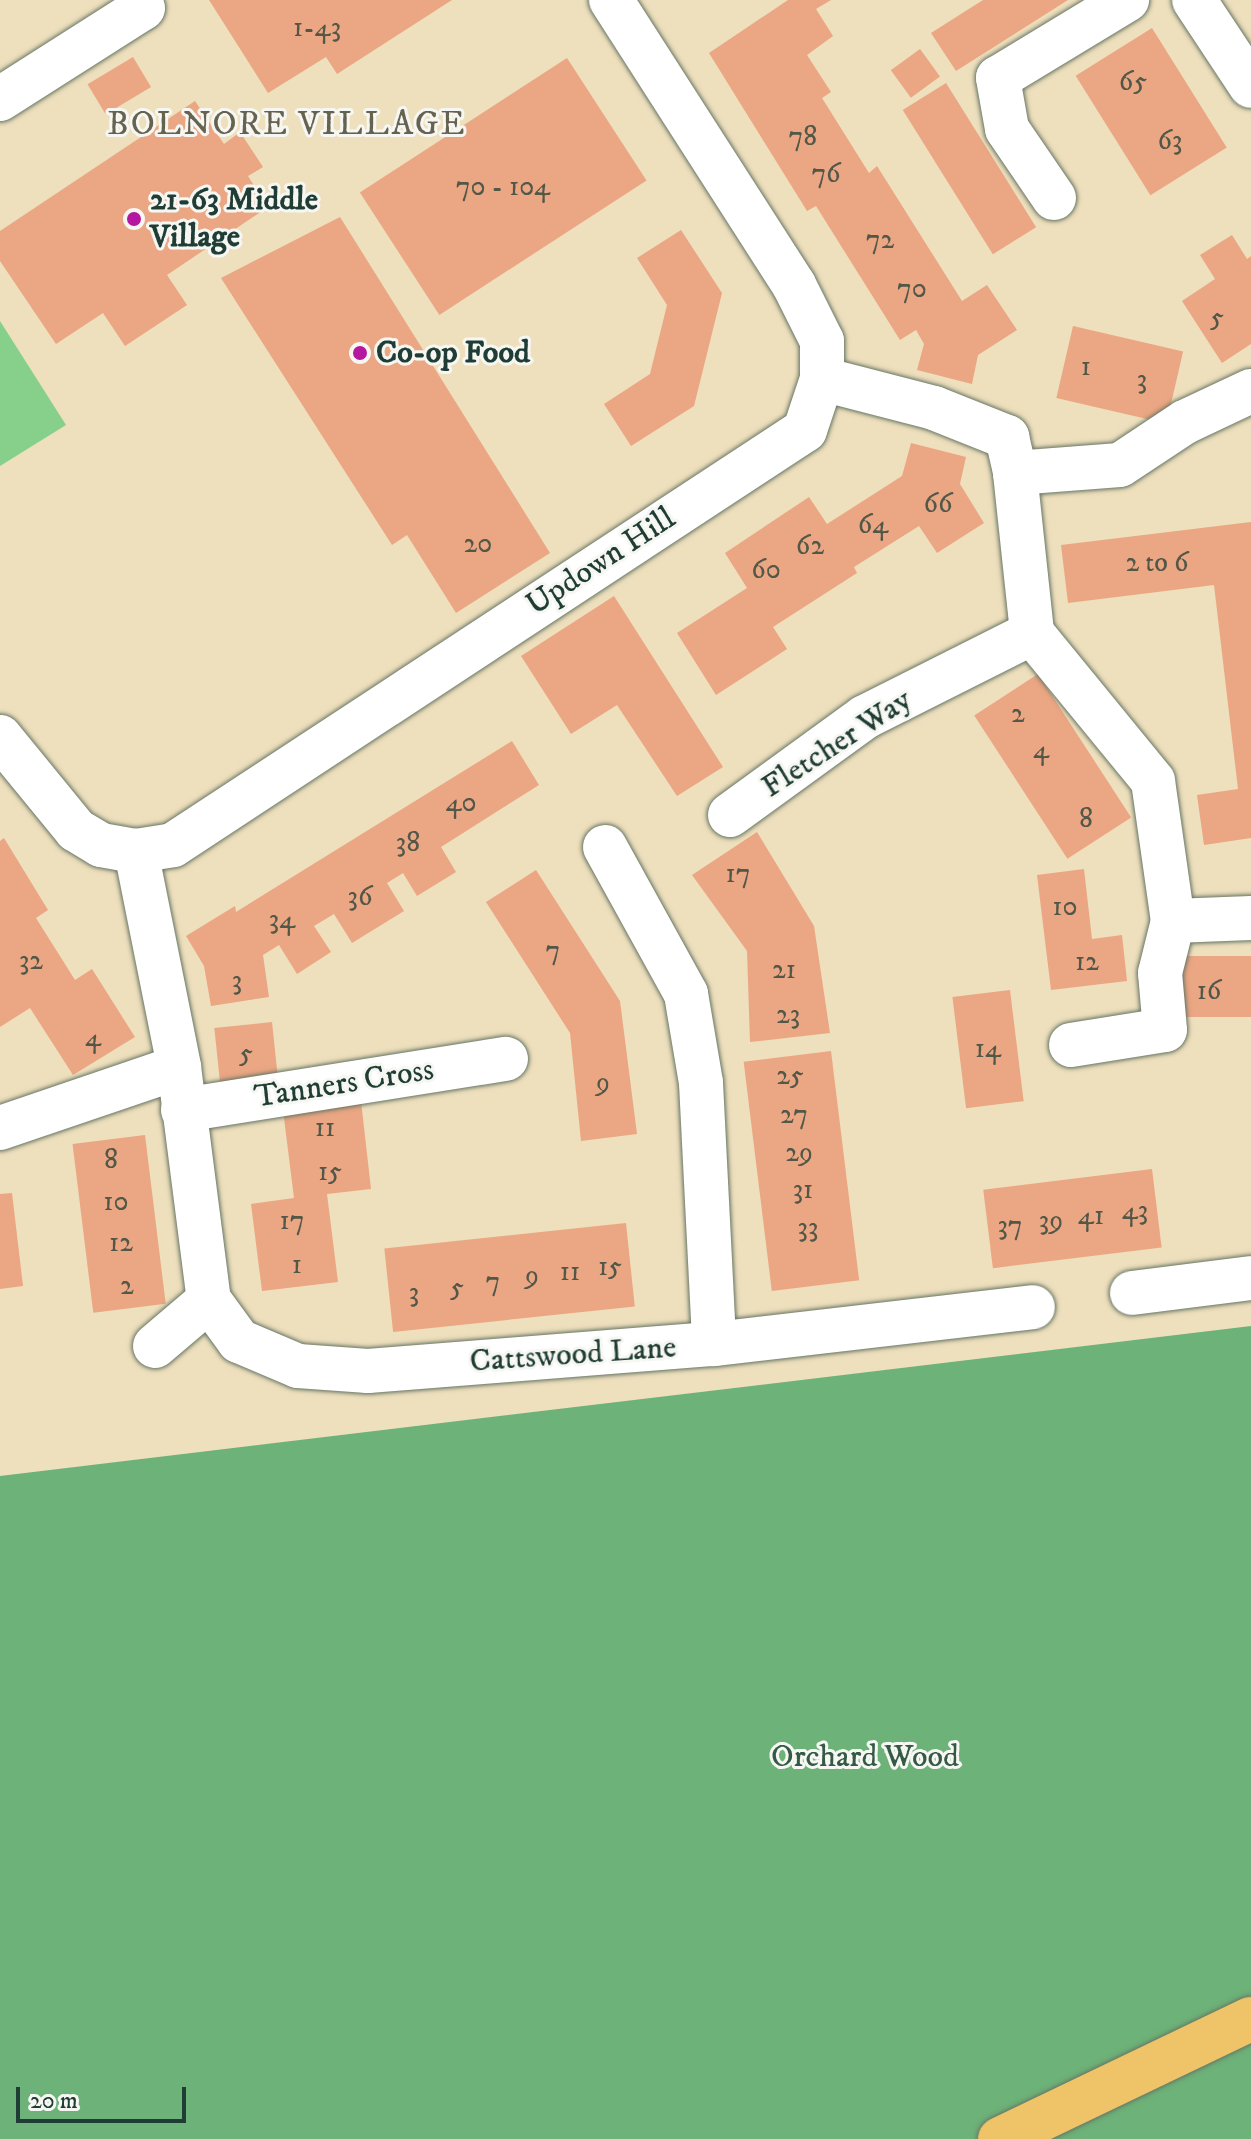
<!DOCTYPE html>
<style>
body{margin:0}
#map{position:relative;width:1251px;height:2139px;overflow:hidden;background:#eedfbd;font-family:"IM FELL DW Pica",serif}
div>[style]{position:absolute}
[style*='--x']{left:calc(var(--x)*1px);top:calc(var(--y)*1px);width:calc(var(--w)*1px);rotate:calc(var(--a)*1deg)}
.green>*{inset:0;background:#87d08c}
.forest>*{inset:0;background:#6db278}
.building>*{inset:0;background:#eba683;transform-origin:0 0}
.roads{filter:drop-shadow(0 0 2px #677664) drop-shadow(0 0 2px #677664)}
.minor>*{height:44px;margin:-22px;padding:0 22px;transform-origin:22px;border-radius:22px;background:#fff}
.trunk>*{height:44px;margin:-22px;padding:0 22px;transform-origin:22px;border-radius:22px;background:#efc469}
.dots>*{width:22px;height:22px;translate:-50% -50%;box-sizing:border-box;border:4px solid #f6f6f2;border-radius:50%}
span{translate:-50% -50%;white-space:nowrap;text-align:center;line-height:1.15;-webkit-text-stroke:6px #f6f6f2;paint-order:stroke}
.number-label{font-size:28px;color:#525748}
.number-label span{-webkit-text-stroke-width:0}
.poi-label{font-size:32px;color:#1f3d34;font-weight:700}
.left{translate:0 -50%;text-align:left}
.street-label{font-size:32px;color:#1f3d34}
.park-label{font-size:32px;color:#345a46}
.neighbourhood-label{font-size:34px;color:#666250;letter-spacing:2px}
.scale{position:absolute;left:16px;top:2087px;width:170px;height:36px;box-sizing:border-box;border:4px solid #1f3d34;border-top:0;padding-left:10px;font-size:24px;line-height:28px;white-space:nowrap;color:#1f3d34;-webkit-text-stroke:6px #f6f6f2;paint-order:stroke}
</style>
<div id="map">
<div class="green">
<i style="clip-path:polygon(0 321px,66px 425px,0 466px)"></i>
</div>
<div class="forest">
<i style="clip-path:polygon(1251px 1326px,1251px 2139px,0 2139px,0 1476px)"></i>
</div>
<div class="building">
<i style="clip-path:polygon(209px 0,452px 0,337px 74px,326px 57px,268px 93px)"></i>
<i style="clip-path:polygon(788px 0,831px 0,816px 9px,833px 36px,807px 55px,831px 92px,822px 98px,869px 173px,877px 166px,962px 301px,987px 285px,1017px 330px,978px 355px,972px 384px,917px 370px,924px 344px,916px 330px,900px 340px,816px 206px,807px 211px,709px 53px)"></i>
<i style="clip-path:polygon(983px 0,1068px 0,956px 71px,931px 33px)"></i>
<i style="left:1152px;top:28px;width:141px;height:90px;rotate:58deg"></i>
<i style="left:920px;top:49px;width:34px;height:36px;rotate:54deg"></i>
<i style="left:133px;top:57px;width:35px;height:53px;rotate:59deg"></i>
<i style="left:567px;top:58px;width:146px;height:247px;rotate:57deg"></i>
<i style="left:946px;top:83px;width:170px;height:51px;rotate:58deg"></i>
<i style="clip-path:polygon(195px 101px,224px 144px,240px 132px,263px 167px,248px 176px,268px 207px,167px 275px,187px 305px,125px 346px,103px 313px,56px 344px,0 261px,0 231px)"></i>
<i style="clip-path:polygon(340px 217px,550px 553px,456px 613px,407px 535px,392px 545px,221px 278px)"></i>
<i style="clip-path:polygon(681px 230px,722px 293px,694px 406px,631px 446px,604px 404px,650px 374px,667px 305px,637px 258px)"></i>
<i style="clip-path:polygon(1232px 235px,1247px 259px,1251px 256px,1251px 344px,1222px 363px,1182px 301px,1215px 279px,1200px 255px)"></i>
<i style="left:1073px;top:326px;width:113px;height:74px;rotate:13deg"></i>
<i style="clip-path:polygon(911px 443px,966px 457px,960px 484px,984px 523px,937px 553px,919px 526px,854px 567px,857px 573px,773px 627px,787px 649px,716px 695px,677px 633px,747px 588px,725px 553px,809px 497px,827px 524px,902px 476px)"></i>
<i style="clip-path:polygon(1251px 522px,1251px 838px,1204px 845px,1197px 795px,1238px 789px,1214px 585px,1068px 603px,1061px 545px)"></i>
<i style="clip-path:polygon(614px 596px,723px 767px,677px 796px,617px 705px,571px 734px,521px 656px)"></i>
<i style="left:1038px;top:674px;width:171px;height:76px;rotate:57deg"></i>
<i style="clip-path:polygon(512px 741px,539px 785px,441px 847px,456px 872px,417px 896px,403px 873px,387px 883px,404px 911px,352px 943px,334px 914px,314px 926px,331px 952px,297px 974px,279px 945px,263px 955px,269px 997px,211px 1006px,204px 966px,186px 936px,235px 906px,236px 912px)"></i>
<i style="clip-path:polygon(757px 832px,814px 926px,830px 1033px,750px 1042px,747px 951px,692px 875px)"></i>
<i style="clip-path:polygon(4px 838px,48px 910px,36px 918px,75px 980px,92px 969px,135px 1037px,73px 1075px,30px 1008px,0 1027px,0 841px)"></i>
<i style="clip-path:polygon(1084px 869px,1092px 939px,1122px 935px,1127px 981px,1051px 990px,1037px 875px)"></i>
<i style="clip-path:polygon(536px 870px,620px 1001px,637px 1134px,581px 1141px,570px 1033px,486px 902px)"></i>
<i style="left:1251px;top:956px;width:61px;height:77px;rotate:90deg"></i>
<i style="left:1010px;top:990px;width:112px;height:58px;rotate:83deg"></i>
<i style="left:272px;top:1022px;width:58px;height:58px;rotate:84deg"></i>
<i style="left:831px;top:1051px;width:231px;height:88px;rotate:83deg"></i>
<i style="clip-path:polygon(361px 1101px,371px 1189px,327px 1194px,338px 1282px,262px 1291px,251px 1204px,294px 1198px,283px 1110px)"></i>
<i style="left:145px;top:1135px;width:170px;height:73px;rotate:83deg"></i>
<i style="left:1152px;top:1169px;width:79px;height:170px;rotate:83deg"></i>
<i style="clip-path:polygon(12px 1193px,23px 1286px,0 1289px,0 1194px)"></i>
<i style="left:626px;top:1223px;width:84px;height:243px;rotate:84deg"></i>
</div>
<div class="roads">
<div class="minor">
<i style="--x:1194;--y:0;--w:103;--a:56.5"></i>
<i style="--x:0;--y:99;--w:169;--a:-32.5"></i>
<i style="--x:143;--y:8;--w:9;--a:-122"></i>
<i style="--x:1054;--y:198;--w:83;--a:-124.3"></i>
<i style="--x:1007;--y:129;--w:52;--a:-100"></i>
<i style="--x:998;--y:78;--w:151;--a:-31.2"></i>
<i style="--x:822;--y:379;--w:116;--a:14.5"></i>
<i style="--x:934;--y:408;--w:79;--a:21.7"></i>
<i style="--x:1007;--y:437;--w:37;--a:77"></i>
<i style="--x:1015;--y:473;--w:105;--a:-4.4"></i>
<i style="--x:1120;--y:465;--w:78;--a:-33.5"></i>
<i style="--x:1185;--y:422;--w:73;--a:-25.2"></i>
<i style="--x:1015;--y:473;--w:161;--a:83.9"></i>
<i style="--x:1032;--y:633;--w:191;--a:50.7"></i>
<i style="--x:1153;--y:781;--w:141;--a:81.9"></i>
<i style="--x:1173;--y:921;--w:78;--a:-2.2"></i>
<i style="--x:0;--y:737;--w:120;--a:50.7"></i>
<i style="--x:76;--y:830;--w:29;--a:31"></i>
<i style="--x:101;--y:845;--w:36;--a:10"></i>
<i style="--x:136;--y:851;--w:37;--a:-9"></i>
<i style="--x:173;--y:845;--w:756;--a:-33.29"></i>
<i style="--x:805;--y:430;--w:54;--a:-71.6"></i>
<i style="--x:822;--y:379;--w:38;--a:-90"></i>
<i style="--x:822;--y:341;--w:63;--a:-116.6"></i>
<i style="--x:794;--y:285;--w:339;--a:-122.7"></i>
<i style="--x:730;--y:815;--w:167;--a:-36"></i>
<i style="--x:865;--y:717;--w:187;--a:-26.7"></i>
<i style="--x:605;--y:847;--w:168;--a:61.1"></i>
<i style="--x:686;--y:994;--w:90;--a:80.4"></i>
<i style="--x:701;--y:1083;--w:261;--a:87.1"></i>
<i style="--x:136;--y:851;--w:220;--a:78.7"></i>
<i style="--x:179;--y:1067;--w:235;--a:82.7"></i>
<i style="--x:1071;--y:1045;--w:95;--a:-9.1"></i>
<i style="--x:1165;--y:1030;--w:57;--a:-95"></i>
<i style="--x:1160;--y:973;--w:54;--a:-76"></i>
<i style="--x:183;--y:1110;--w:327;--a:-9"></i>
<i style="--x:0;--y:1128;--w:189;--a:-18.8"></i>
<i style="--x:1132;--y:1293;--w:120;--a:-7.2"></i>
<i style="--x:155;--y:1346;--w:71;--a:-40.4"></i>
<i style="--x:209;--y:1300;--w:51;--a:53.8"></i>
<i style="--x:239;--y:1341;--w:64;--a:23"></i>
<i style="--x:298;--y:1366;--w:70;--a:4.1"></i>
<i style="--x:368;--y:1371;--w:347;--a:-4.5"></i>
<i style="--x:714;--y:1344;--w:321;--a:-6.6"></i>
</div>
<div class="trunk">
<i style="--x:1000;--y:2139;--w:278;--a:-25.6"></i>
</div>
</div>
<div class="dots">
<i style="left:134px;top:219px;background:#b5179e"></i>
<i style="left:360px;top:353px;background:#b5179e"></i>
</div>
<div class="number-label">
<span style="left:317px;top:28px">1-43</span>
<span style="left:1133px;top:82px">65</span>
<span style="left:803px;top:137px">78</span>
<span style="left:1170px;top:141px">63</span>
<span style="left:826px;top:174px">76</span>
<span style="left:503px;top:187px">70 - 104</span>
<span style="left:880px;top:240px">72</span>
<span style="left:912px;top:289px">70</span>
<span style="left:1217px;top:318px">5</span>
<span style="left:1086px;top:367px">1</span>
<span style="left:1142px;top:380px">3</span>
<span style="left:938px;top:504px">66</span>
<span style="left:873px;top:525px">64</span>
<span style="left:478px;top:544px">20</span>
<span style="left:810px;top:546px">62</span>
<span style="left:1157px;top:563px">2 to 6</span>
<span style="left:766px;top:570px">60</span>
<span style="left:1018px;top:714px">2</span>
<span style="left:1041px;top:750px">4</span>
<span style="left:461px;top:803px">40</span>
<span style="left:1086px;top:819px">8</span>
<span style="left:408px;top:843px">38</span>
<span style="left:738px;top:874px">17</span>
<span style="left:360px;top:897px">36</span>
<span style="left:1065px;top:907px">10</span>
<span style="left:282px;top:920px">34</span>
<span style="left:553px;top:951px">7</span>
<span style="left:31px;top:961px">32</span>
<span style="left:1087px;top:962px">12</span>
<span style="left:784px;top:970px">21</span>
<span style="left:237px;top:981px">3</span>
<span style="left:1209px;top:991px">16</span>
<span style="left:788px;top:1015px">23</span>
<span style="left:93px;top:1038px">4</span>
<span style="left:988px;top:1049px">14</span>
<span style="left:246px;top:1054px">5</span>
<span style="left:790px;top:1076px">25</span>
<span style="left:603px;top:1083px">9</span>
<span style="left:794px;top:1115px">27</span>
<span style="left:325px;top:1128px">11</span>
<span style="left:799px;top:1153px">29</span>
<span style="left:111px;top:1160px">8</span>
<span style="left:330px;top:1172px">15</span>
<span style="left:803px;top:1190px">31</span>
<span style="left:116px;top:1202px">10</span>
<span style="left:1135px;top:1211px">43</span>
<span style="left:1091px;top:1216px">41</span>
<span style="left:292px;top:1221px">17</span>
<span style="left:1051px;top:1221px">39</span>
<span style="left:1010px;top:1226px">37</span>
<span style="left:808px;top:1228px">33</span>
<span style="left:121px;top:1243px">12</span>
<span style="left:297px;top:1265px">1</span>
<span style="left:610px;top:1267px">15</span>
<span style="left:570px;top:1272px">11</span>
<span style="left:532px;top:1276px">9</span>
<span style="left:493px;top:1282px">7</span>
<span style="left:127px;top:1286px">2</span>
<span style="left:457px;top:1288px">5</span>
<span style="left:414px;top:1293px">3</span>
</div>
<div class="poi-label">
<span class="left" style="left:150px;top:219px">21-63 Middle<br>Village</span>
<span class="left" style="left:376px;top:353px">Co-op Food</span>
</div>
<div class="street-label">
<span style="left:601px;top:562px;rotate:-33deg">Updown Hill</span>
<span style="left:837px;top:744px;rotate:-33deg">Fletcher Way</span>
<span style="left:344px;top:1084px;rotate:-9deg">Tanners Cross</span>
<span style="left:573px;top:1355px;rotate:-4deg">Cattswood Lane</span>
</div>
<div class="park-label">
<span style="left:865px;top:1757px">Orchard Wood</span>
</div>
<div class="neighbourhood-label">
<span style="left:287px;top:125px">BOLNORE VILLAGE</span>
</div>
<div class="scale">20 m</div>
</div>
